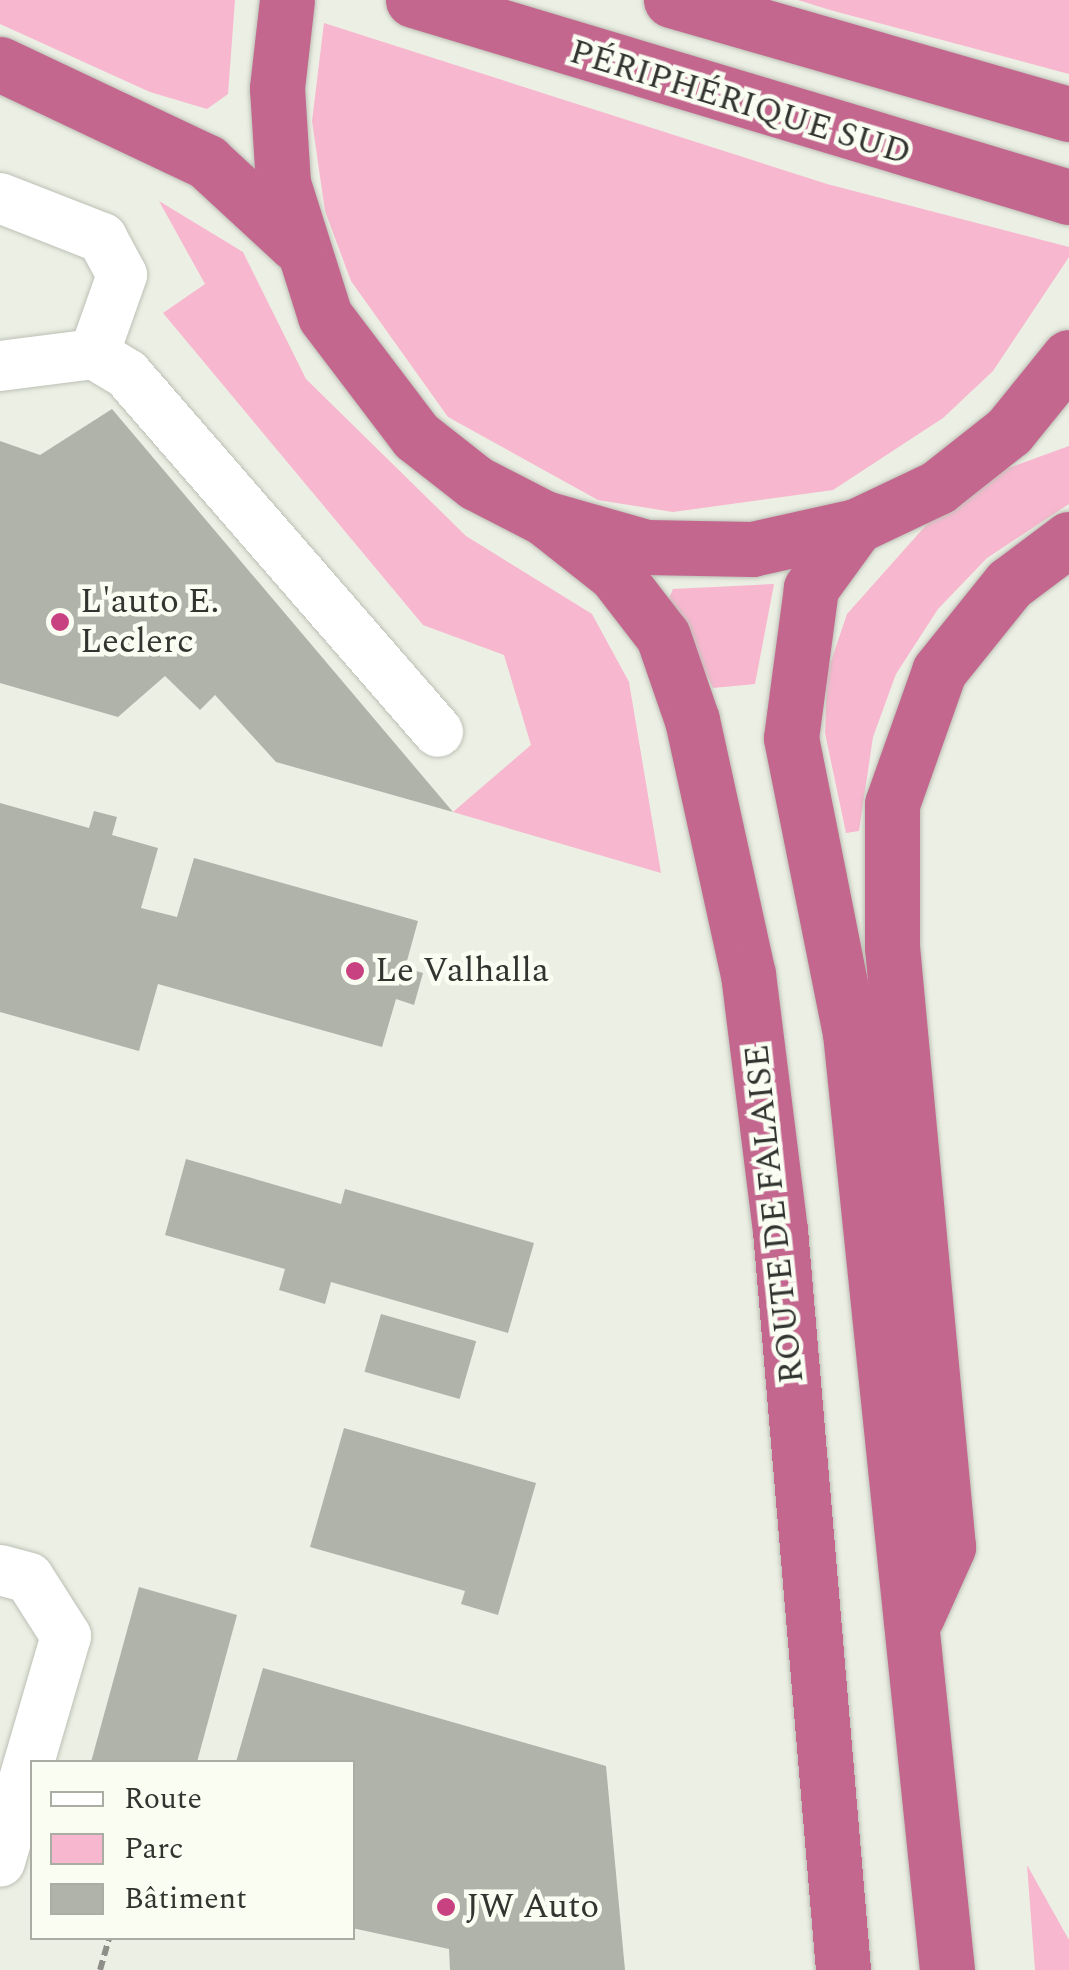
<!DOCTYPE html>
<meta charset="utf-8">
<style>
body{margin:0}
#map{position:relative;width:1069px;height:1970px;overflow:hidden;background:#ecefe4;font-family:Spectral,serif}
div>[style]{position:absolute}
[style*='--x']{left:calc(var(--x)*1px);top:calc(var(--y)*1px);width:calc(var(--w)*1px);rotate:calc(var(--a)*1deg)}
.green>*{inset:0;background:#f7b7cf}
.building>*{inset:0;background:#b0b3a9;transform-origin:0 0}
.path>*{height:6px;margin-top:-3px;transform-origin:0;background:repeating-linear-gradient(90deg,#8d8f88 0 10px,transparent 0 15px)}
.roads{filter:drop-shadow(0 0 2px #bcc0b5) drop-shadow(0 0 2px #bcc0b5)}
.minor>*{height:50px;margin:-25px;padding:0 25px;transform-origin:25px;border-radius:25px;background:#fff}
.highway>*{height:55px;margin:-27.5px;padding:0 27.5px;transform-origin:27.5px;border-radius:27.5px;background:#c4678f}
.dots>*{width:28px;height:28px;translate:-50% -50%;box-sizing:border-box;border:5px solid #f9fdf2;border-radius:50%}
span{translate:-50% -50%;white-space:nowrap;text-align:center;line-height:1.15;-webkit-text-stroke:9px #f9fdf2;paint-order:stroke}
.street-label{font-size:35px;color:#323430}
.poi-label{font-size:35px;color:#323430}
.left{translate:0 -50%;text-align:left}
.legend{position:absolute;left:30px;top:1760px;width:325px;height:180px;box-sizing:border-box;background:#f9fdf2;border:2px solid #a9ada4;margin:0;padding:12px 18px;list-style:none;font-size:30px;color:#323430}
.legend li{display:flex;align-items:center;gap:20px;height:50px}
.legend b{width:50px;border:2px solid #a9ada4}
</style>
<div id="map">
<div class="green">
<i style="clip-path:polygon(0 0,235px 0,228px 94px,207px 109px,150px 92px,0 24px)"></i>
<i style="clip-path:polygon(798px 0,1069px 0,1069px 74px,830px 10px)"></i>
<i style="clip-path:polygon(324px 23px,827px 184px,1069px 247px,1069px 257px,993px 371px,943px 418px,833px 490px,673px 512px,598px 500px,448px 417px,351px 281px,325px 211px,312px 121px)"></i>
<i style="clip-path:polygon(159px 201px,243px 252px,306px 379px,466px 536px,592px 614px,629px 682px,661px 873px,453px 812px,531px 745px,504px 655px,423px 625px,163px 313px,205px 284px)"></i>
<i style="clip-path:polygon(1069px 446px,1069px 504px,987px 558px,938px 609px,896px 674px,873px 737px,859px 831px,846px 833px,825px 733px,827px 673px,847px 614px,936px 514px,997px 472px)"></i>
<i style="clip-path:polygon(774px 584px,755px 684px,713px 688px,669px 598px,673px 589px)"></i>
<i style="clip-path:polygon(1027px 1865px,1069px 1940px,1069px 1970px,1035px 1970px)"></i>
</div>
<div class="building">
<i style="clip-path:polygon(112px 409px,453px 812px,276px 762px,215px 695px,200px 710px,165px 676px,118px 717px,0 683px,0 441px,40px 455px)"></i>
<i style="clip-path:polygon(0 803px,89px 828px,94px 811px,117px 817px,112px 835px,158px 848px,141px 908px,177px 917px,194px 858px,418px 921px,405px 968px,423px 973px,414px 1005px,396px 999px,382px 1047px,158px 984px,139px 1051px,0 1012px)"></i>
<i style="clip-path:polygon(186px 1159px,341px 1204px,345px 1189px,534px 1243px,508px 1333px,331px 1282px,325px 1304px,279px 1290px,285px 1269px,165px 1235px)"></i>
<i style="left:381px;top:1314px;width:99px;height:60px;rotate:16deg"></i>
<i style="clip-path:polygon(344px 1428px,536px 1483px,498px 1615px,461px 1604px,465px 1591px,310px 1547px)"></i>
<i style="clip-path:polygon(139px 1587px,237px 1615px,197px 1762px,91px 1762px)"></i>
<i style="clip-path:polygon(263px 1668px,606px 1766px,625px 1970px,450px 1970px,449px 1949px,352px 1928px,352px 1762px,236px 1762px)"></i>
</div>
<div class="path">
<i style="--x:100;--y:1970;--w:33;--a:-74"></i>
</div>
<div class="roads">
<div class="minor">
<i style="--x:0;--y:198;--w:110;--a:21.4"></i>
<i style="--x:102;--y:238;--w:42;--a:61.6"></i>
<i style="--x:122;--y:275;--w:84;--a:109.5"></i>
<i style="--x:94;--y:354;--w:95;--a:172.7"></i>
<i style="--x:94;--y:354;--w:39;--a:31"></i>
<i style="--x:127;--y:374;--w:474;--a:49"></i>
<i style="--x:0;--y:1570;--w:30;--a:15"></i>
<i style="--x:29;--y:1578;--w:69;--a:57.5"></i>
<i style="--x:66;--y:1636;--w:235;--a:106.3"></i>
</div>
<div class="highway">
<i style="--x:287;--y:0;--w:89;--a:96.5"></i>
<i style="--x:277;--y:88;--w:95;--a:86.4"></i>
<i style="--x:283;--y:183;--w:139;--a:72.5"></i>
<i style="--x:325;--y:316;--w:151;--a:52.8"></i>
<i style="--x:416;--y:436;--w:76;--a:38.1"></i>
<i style="--x:476;--y:483;--w:76;--a:27.2"></i>
<i style="--x:544;--y:518;--w:106;--a:15.9"></i>
<i style="--x:646;--y:547;--w:106;--a:1.1"></i>
<i style="--x:752;--y:549;--w:107;--a:-12.5"></i>
<i style="--x:856;--y:526;--w:91;--a:-25.4"></i>
<i style="--x:938;--y:487;--w:90;--a:-38.3"></i>
<i style="--x:1009;--y:431;--w:95;--a:-51"></i>
<i style="--x:413;--y:0;--w:685;--a:16.72"></i>
<i style="--x:671;--y:0;--w:414;--a:16"></i>
<i style="--x:0;--y:64;--w:229;--a:25.3"></i>
<i style="--x:207;--y:162;--w:121;--a:42.7"></i>
<i style="--x:544;--y:518;--w:90;--a:38.3"></i>
<i style="--x:615;--y:574;--w:78;--a:52.3"></i>
<i style="--x:663;--y:636;--w:89;--a:71"></i>
<i style="--x:692;--y:720;--w:260;--a:77.6"></i>
<i style="--x:748;--y:974;--w:258;--a:82.9"></i>
<i style="--x:780;--y:1230;--w:743;--a:85.13"></i>
<i style="--x:856;--y:526;--w:77;--a:126"></i>
<i style="--x:811;--y:588;--w:151;--a:97.6"></i>
<i style="--x:791;--y:738;--w:301;--a:78.7"></i>
<i style="--x:850;--y:1033;--w:942;--a:84.09"></i>
<i style="--x:917;--y:1616;--w:76;--a:-65.8"></i>
<i style="--x:948;--y:1547;--w:603;--a:-95.33"></i>
<i style="--x:892;--y:947;--w:143;--a:-90"></i>
<i style="--x:892;--y:804;--w:141;--a:-70.5"></i>
<i style="--x:939;--y:671;--w:112;--a:-51.2"></i>
<i style="--x:1009;--y:584;--w:75;--a:-36.9"></i>
</div>
</div>
<div class="dots">
<i style="left:60px;top:622px;background:#c84282"></i>
<i style="left:355px;top:971px;background:#c84282"></i>
<i style="left:446px;top:1907px;background:#c84282"></i>
</div>
<div class="street-label">
<span style="left:740px;top:103px;rotate:17deg">PÉRIPHÉRIQUE SUD</span>
<span style="left:775px;top:1214px;rotate:-96deg">ROUTE DE FALAISE</span>
</div>
<div class="poi-label">
<span class="left" style="left:80px;top:622px">L'auto E.<br>Leclerc</span>
<span class="left" style="left:375px;top:971px">Le Valhalla</span>
<span class="left" style="left:466px;top:1907px">JW Auto</span>
</div>
<ul class="legend">
<li><b style="height:12px;background:#fff"></b>Route</li>
<li><b style="height:28px;background:#f7b7cf"></b>Parc</li>
<li><b style="height:28px;background:#b0b3a9"></b>Bâtiment</li>
</ul>
</div>
